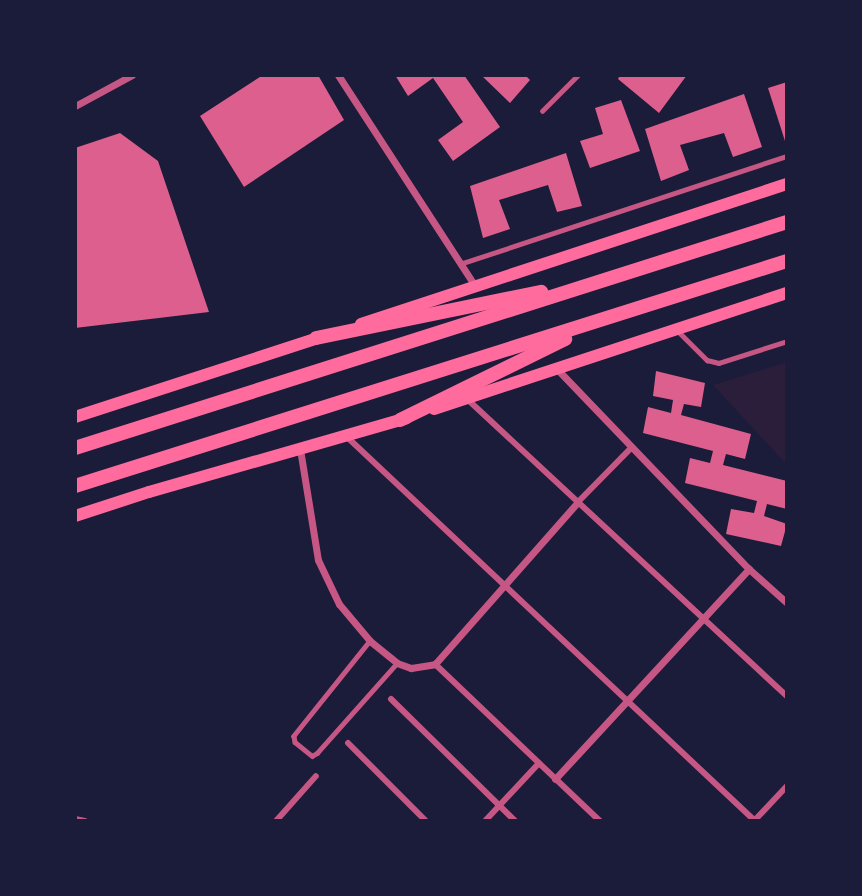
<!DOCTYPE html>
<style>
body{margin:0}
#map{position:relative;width:862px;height:896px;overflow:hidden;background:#1b1b3a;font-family:"Source Serif 4",serif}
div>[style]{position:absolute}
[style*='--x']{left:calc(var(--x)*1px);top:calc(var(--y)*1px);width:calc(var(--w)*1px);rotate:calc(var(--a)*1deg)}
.green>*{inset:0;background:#2a1e3b}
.building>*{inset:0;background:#dd5f8e}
.service>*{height:4.5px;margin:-2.25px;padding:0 2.25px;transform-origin:2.25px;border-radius:2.25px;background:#c65784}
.pedestrian>*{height:6px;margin:-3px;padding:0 3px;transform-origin:3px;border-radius:3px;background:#c65784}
.minor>*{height:7px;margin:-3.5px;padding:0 3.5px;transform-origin:3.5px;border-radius:3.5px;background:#c65784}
.secondary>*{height:12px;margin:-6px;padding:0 6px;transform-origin:6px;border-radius:6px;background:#ff6b9d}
.primary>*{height:14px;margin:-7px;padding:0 7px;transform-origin:7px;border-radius:7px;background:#ff6b9d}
span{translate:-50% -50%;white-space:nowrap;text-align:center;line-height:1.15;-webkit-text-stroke:5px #1b1b3a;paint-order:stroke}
.frame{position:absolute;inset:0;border:77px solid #1b1b3a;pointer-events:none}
</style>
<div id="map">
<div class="green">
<i style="clip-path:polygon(787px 362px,787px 465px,713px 385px)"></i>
</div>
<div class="building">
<i style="clip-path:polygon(263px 75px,318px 75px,344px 120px,244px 187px,200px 116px)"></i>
<i style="clip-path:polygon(395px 75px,464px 75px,500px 127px,453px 161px,438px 140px,463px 122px,433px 78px,408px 96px)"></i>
<i style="clip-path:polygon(481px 75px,525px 75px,530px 80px,510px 103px)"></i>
<i style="clip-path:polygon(620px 75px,660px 77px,687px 75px,659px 113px,618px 79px)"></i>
<i style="clip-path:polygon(787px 82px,787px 140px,785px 141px,768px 88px)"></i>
<i style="clip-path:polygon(744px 94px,762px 147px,733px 157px,724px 133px,680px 145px,689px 170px,661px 181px,645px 129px)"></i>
<i style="clip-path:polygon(621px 100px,640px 151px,590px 168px,580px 141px,603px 134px,595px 108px)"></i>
<i style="clip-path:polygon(120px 133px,158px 161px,209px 312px,75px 328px,75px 148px)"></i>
<i style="clip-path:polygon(566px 153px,582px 206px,557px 212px,548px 185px,499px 200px,510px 229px,483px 238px,470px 186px)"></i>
<i style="clip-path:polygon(656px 371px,705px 383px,701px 407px,684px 404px,681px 415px,751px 434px,745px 459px,726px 454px,723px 465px,787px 481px,787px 509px,767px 504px,764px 516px,787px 524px,781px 546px,726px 534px,731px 509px,754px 513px,757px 501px,685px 483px,690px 458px,710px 463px,713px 451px,643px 433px,648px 407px,671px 413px,673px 400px,653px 396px)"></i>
</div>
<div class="service">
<i style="--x:542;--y:111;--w:51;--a:-45"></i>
<i style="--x:460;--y:264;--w:344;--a:-18.3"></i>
<i style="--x:679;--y:332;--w:40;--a:45"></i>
<i style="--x:707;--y:360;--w:12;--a:14"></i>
<i style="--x:719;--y:363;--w:71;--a:-17.9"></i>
<i style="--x:370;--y:641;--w:122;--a:128.7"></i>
<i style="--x:294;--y:736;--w:6;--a:81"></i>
<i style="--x:295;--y:742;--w:22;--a:39"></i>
<i style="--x:312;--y:756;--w:6;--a:-31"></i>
<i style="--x:317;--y:753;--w:120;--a:-48.4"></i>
</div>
<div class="pedestrian">
<i style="--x:466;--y:398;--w:438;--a:42.9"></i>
<i style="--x:347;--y:437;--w:560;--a:43.26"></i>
<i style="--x:577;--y:503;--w:78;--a:-45.5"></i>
<i style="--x:435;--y:664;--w:228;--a:43.6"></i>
<i style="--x:391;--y:699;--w:174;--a:44.5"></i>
<i style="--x:348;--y:743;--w:110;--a:45"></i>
<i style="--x:75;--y:819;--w:10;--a:11"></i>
<i style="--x:276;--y:821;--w:60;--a:-48.4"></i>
<i style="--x:485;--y:821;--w:79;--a:-47"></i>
<i style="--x:754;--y:821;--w:48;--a:-46.7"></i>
</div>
<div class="minor">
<i style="--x:338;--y:75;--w:252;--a:57"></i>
<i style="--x:75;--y:106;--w:65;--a:-28.5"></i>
<i style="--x:557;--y:369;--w:277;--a:46.2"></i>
<i style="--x:749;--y:569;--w:51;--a:41.8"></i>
<i style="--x:300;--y:449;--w:112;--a:80.8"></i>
<i style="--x:318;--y:560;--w:49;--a:64.5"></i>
<i style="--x:339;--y:604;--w:48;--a:50"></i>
<i style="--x:370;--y:641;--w:35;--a:39"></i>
<i style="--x:397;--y:663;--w:15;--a:20"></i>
<i style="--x:411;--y:668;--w:24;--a:-9"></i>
<i style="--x:435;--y:664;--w:215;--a:-48.6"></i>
<i style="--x:555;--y:779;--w:286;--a:-47.3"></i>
</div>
<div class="secondary">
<i style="--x:361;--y:324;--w:448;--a:-18.2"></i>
<i style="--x:434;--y:409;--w:372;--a:-18.2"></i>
<i style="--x:75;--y:417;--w:262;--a:-18"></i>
<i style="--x:75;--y:516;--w:78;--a:-18"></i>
<i style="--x:149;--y:492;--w:268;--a:-16"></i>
</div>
<div class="primary">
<i style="--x:316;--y:338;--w:230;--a:-11.6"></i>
<i style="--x:400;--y:420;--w:184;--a:-26.1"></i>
<i style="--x:75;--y:448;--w:747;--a:-17.61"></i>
<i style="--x:75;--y:486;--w:747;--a:-17.54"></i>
</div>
<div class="frame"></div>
</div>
